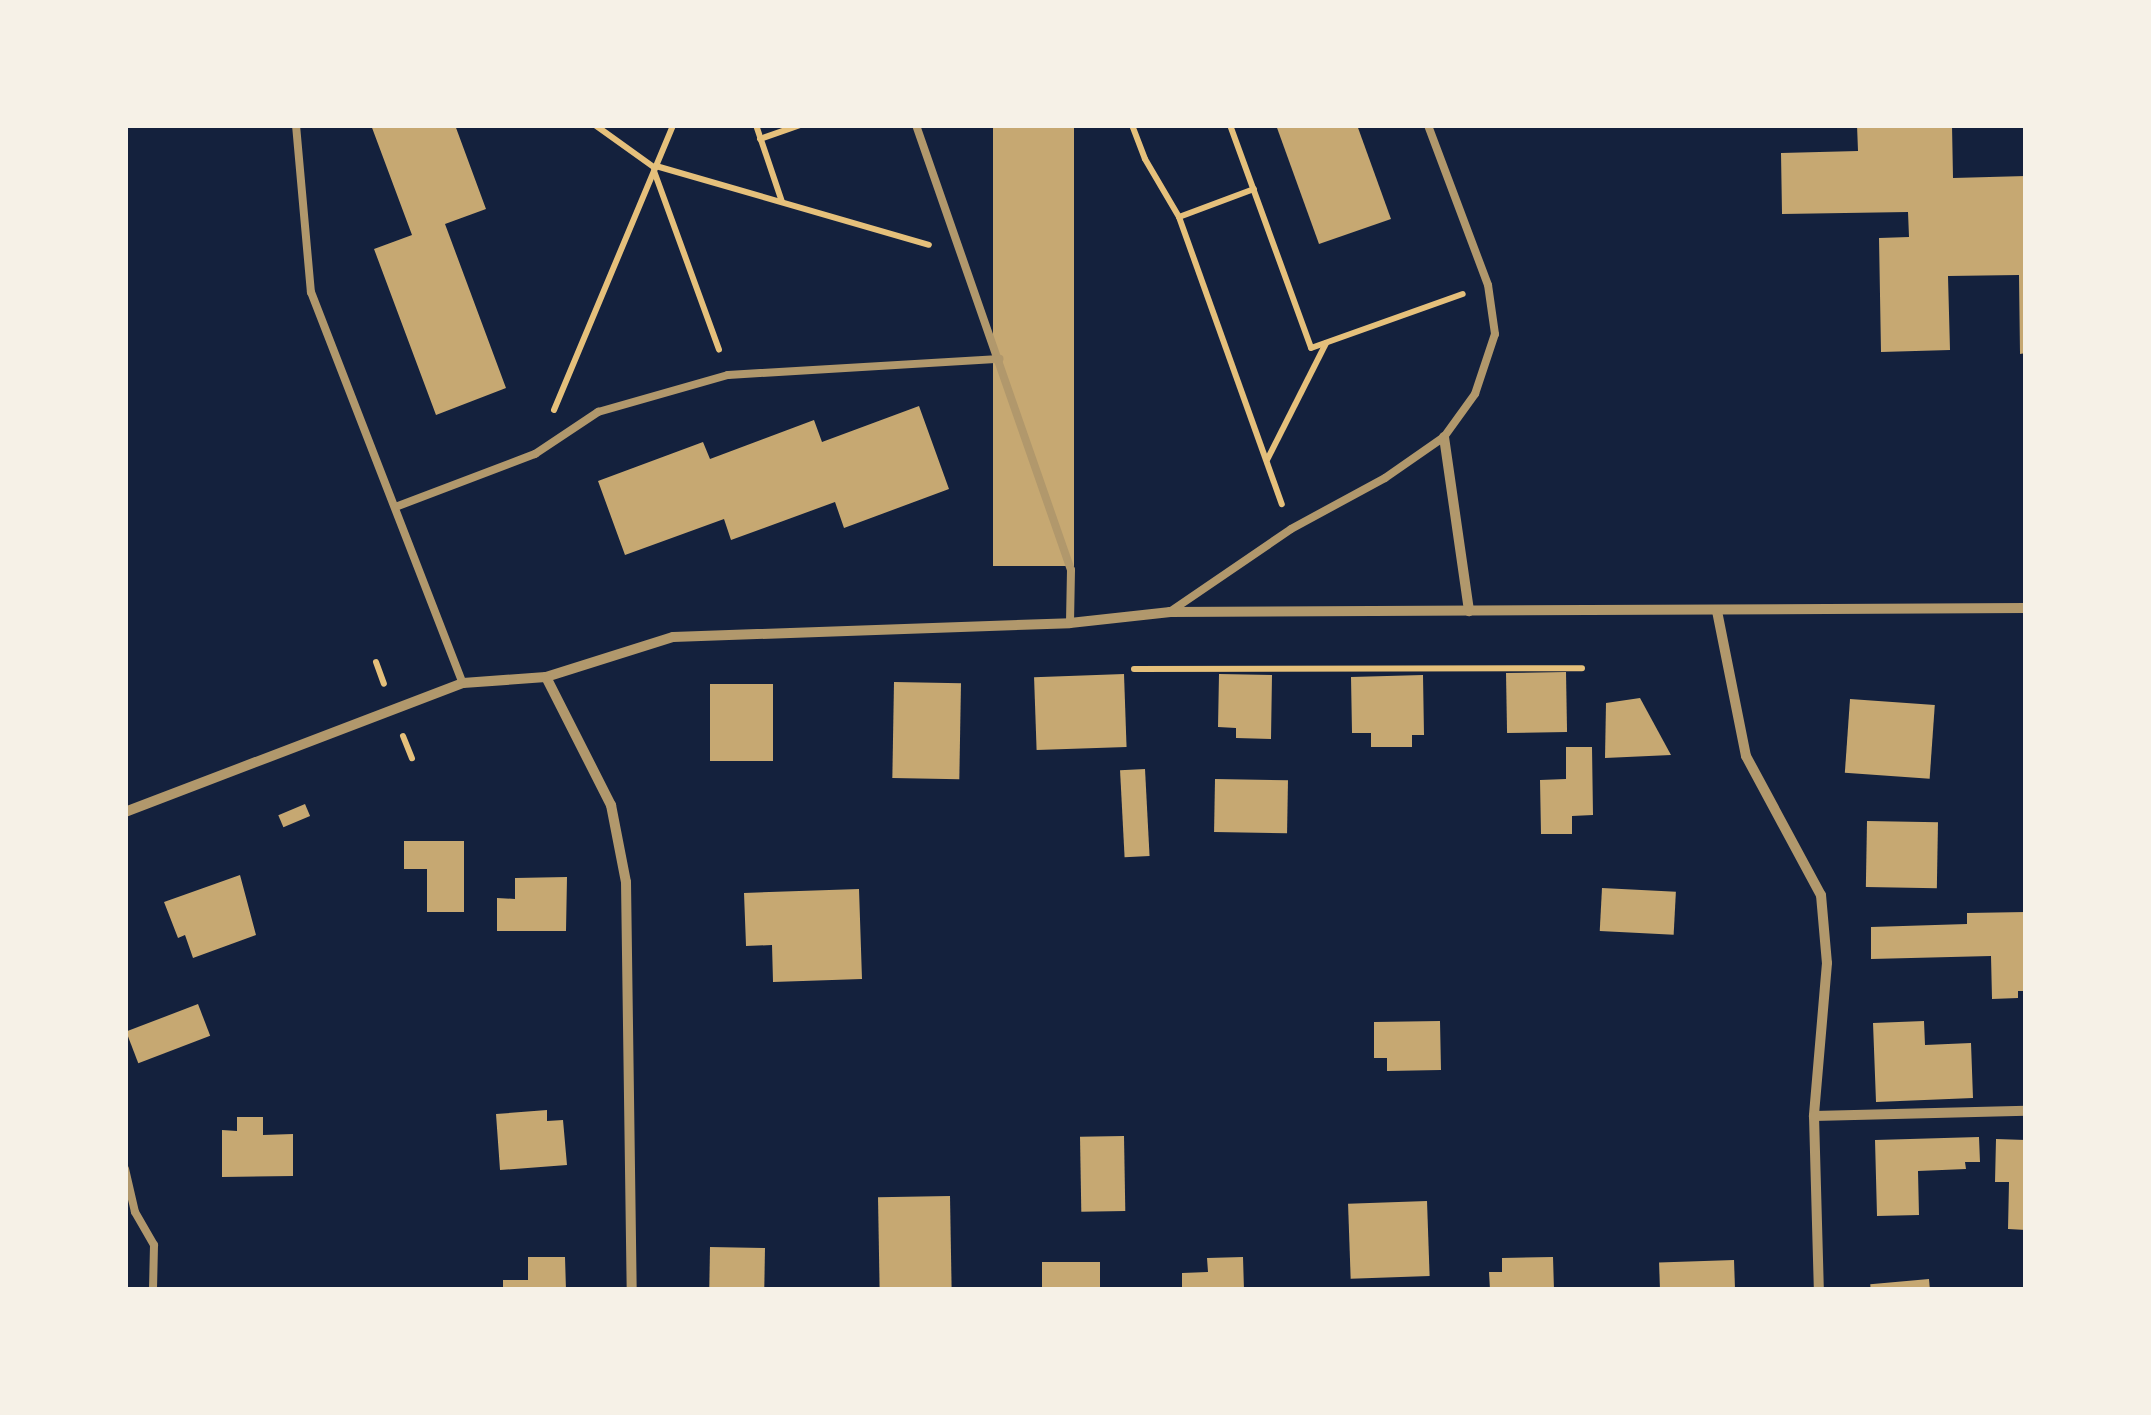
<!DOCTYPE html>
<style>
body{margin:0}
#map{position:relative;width:2151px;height:1415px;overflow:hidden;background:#14213d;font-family:Literata,serif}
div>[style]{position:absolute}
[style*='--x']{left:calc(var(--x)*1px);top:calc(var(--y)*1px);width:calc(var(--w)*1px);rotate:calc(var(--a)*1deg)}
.building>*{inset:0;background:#c6a872;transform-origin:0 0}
.path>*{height:6px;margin:-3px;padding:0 3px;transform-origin:3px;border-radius:3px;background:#e5c07b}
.service>*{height:8px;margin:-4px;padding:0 4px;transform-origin:4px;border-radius:4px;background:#b1986c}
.minor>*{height:10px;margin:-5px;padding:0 5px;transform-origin:5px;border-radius:5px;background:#b1986c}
span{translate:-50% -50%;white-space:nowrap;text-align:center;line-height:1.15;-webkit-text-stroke:8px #f6f1e7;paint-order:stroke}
.frame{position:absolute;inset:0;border:128px solid #f6f1e7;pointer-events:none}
</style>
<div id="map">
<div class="building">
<i style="clip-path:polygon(371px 125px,455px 125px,486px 209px,445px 224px,506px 388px,436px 415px,374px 249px,412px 235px)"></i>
<i style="left:993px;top:125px;width:81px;height:441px"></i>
<i style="clip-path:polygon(1276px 125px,1357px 125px,1391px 219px,1319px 244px)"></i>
<i style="clip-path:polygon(1857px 125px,1952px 125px,1953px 178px,2026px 176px,2026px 353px,2020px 354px,2019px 275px,1948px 276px,1950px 350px,1881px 352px,1879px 238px,1909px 237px,1908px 212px,1782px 214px,1781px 153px,1858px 151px)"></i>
<i style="clip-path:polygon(919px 406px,949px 489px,844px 528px,835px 502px,731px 540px,724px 519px,625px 555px,598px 481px,703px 442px,710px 459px,814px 420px,822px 442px)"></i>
<i style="left:1566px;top:672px;width:60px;height:60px;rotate:89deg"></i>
<i style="left:1124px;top:674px;width:73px;height:90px;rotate:88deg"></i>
<i style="clip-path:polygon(1219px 674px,1272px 675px,1271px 739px,1236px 738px,1236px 728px,1218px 727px)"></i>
<i style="clip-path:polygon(1423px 675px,1424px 735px,1412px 735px,1412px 747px,1371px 747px,1371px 733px,1352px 733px,1351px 677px)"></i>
<i style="left:894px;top:682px;width:67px;height:96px;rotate:1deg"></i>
<i style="left:710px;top:684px;width:63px;height:77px"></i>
<i style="clip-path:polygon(1640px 698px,1671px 755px,1605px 758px,1606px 703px)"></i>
<i style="left:1850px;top:699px;width:85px;height:74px;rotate:4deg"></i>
<i style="clip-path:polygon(1566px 747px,1592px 747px,1593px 815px,1572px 816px,1572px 834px,1541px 834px,1540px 780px,1566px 779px)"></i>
<i style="left:1145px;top:769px;width:87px;height:25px;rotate:87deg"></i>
<i style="left:1215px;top:779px;width:73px;height:53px;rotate:1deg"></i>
<i style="left:305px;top:804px;width:13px;height:29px;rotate:67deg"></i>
<i style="left:1867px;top:821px;width:71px;height:66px;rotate:1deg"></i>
<i style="clip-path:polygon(404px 841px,464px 841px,464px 912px,427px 912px,427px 869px,404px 869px)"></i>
<i style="clip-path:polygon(240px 875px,256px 935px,193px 958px,185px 935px,178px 938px,164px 902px)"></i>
<i style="clip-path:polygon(567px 877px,566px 931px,497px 931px,497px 898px,515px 899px,515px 878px)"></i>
<i style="left:1602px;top:888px;width:74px;height:43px;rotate:3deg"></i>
<i style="clip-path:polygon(859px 889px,862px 979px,773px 982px,772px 945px,746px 946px,744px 893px)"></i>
<i style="clip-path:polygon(2026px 912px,2026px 991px,2018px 991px,2018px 998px,1992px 999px,1991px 956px,1871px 959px,1871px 927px,1967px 924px,1967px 913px)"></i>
<i style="left:198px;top:1004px;width:34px;height:77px;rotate:69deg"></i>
<i style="clip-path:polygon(1440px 1021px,1441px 1070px,1387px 1071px,1387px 1058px,1374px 1058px,1374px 1022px)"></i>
<i style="clip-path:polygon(1924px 1021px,1925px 1045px,1971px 1043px,1973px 1098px,1876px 1102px,1873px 1023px)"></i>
<i style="clip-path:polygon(547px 1110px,547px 1121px,563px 1120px,567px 1165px,500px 1170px,496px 1114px)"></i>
<i style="clip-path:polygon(237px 1117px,263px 1117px,263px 1135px,293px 1134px,293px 1176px,222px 1177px,222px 1130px,237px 1131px)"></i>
<i style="left:1124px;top:1136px;width:75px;height:44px;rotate:89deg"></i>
<i style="clip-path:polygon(1979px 1137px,1980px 1162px,1965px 1162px,1966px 1169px,1918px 1171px,1919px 1215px,1877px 1216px,1875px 1140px)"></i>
<i style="clip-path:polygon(1996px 1139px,2026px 1140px,2026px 1230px,2008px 1229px,2009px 1182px,1995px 1182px)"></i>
<i style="left:950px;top:1196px;width:94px;height:72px;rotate:89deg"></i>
<i style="left:1427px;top:1201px;width:75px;height:79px;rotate:88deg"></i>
<i style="left:710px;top:1247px;width:55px;height:43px;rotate:1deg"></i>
<i style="clip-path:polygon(528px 1257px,565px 1257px,566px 1290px,503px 1290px,503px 1280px,528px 1280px)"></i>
<i style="clip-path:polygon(1243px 1257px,1244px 1290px,1182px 1290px,1182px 1273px,1208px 1272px,1207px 1258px)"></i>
<i style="clip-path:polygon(1553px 1257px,1554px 1290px,1490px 1290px,1489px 1272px,1502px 1272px,1502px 1258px)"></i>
<i style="left:1734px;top:1260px;width:30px;height:75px;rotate:88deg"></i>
<i style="left:1100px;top:1262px;width:28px;height:58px;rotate:90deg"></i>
<i style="left:1929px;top:1279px;width:11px;height:59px;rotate:85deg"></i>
</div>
<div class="path">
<i style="--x:595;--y:125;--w:74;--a:35.6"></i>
<i style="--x:756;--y:125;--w:81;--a:71.3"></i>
<i style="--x:1132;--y:125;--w:36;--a:69"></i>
<i style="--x:1145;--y:159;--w:67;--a:59.6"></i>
<i style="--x:1179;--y:217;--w:305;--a:70.3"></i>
<i style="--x:1230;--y:125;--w:237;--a:70"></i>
<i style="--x:1311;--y:348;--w:161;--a:-19.6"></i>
<i style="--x:760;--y:139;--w:42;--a:-19.3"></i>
<i style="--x:656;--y:166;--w:284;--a:16.1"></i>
<i style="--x:654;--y:171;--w:190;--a:70"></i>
<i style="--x:1179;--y:217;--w:80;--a:-20.5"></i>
<i style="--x:554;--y:410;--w:309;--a:-67.3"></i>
<i style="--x:1267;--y:460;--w:131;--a:-63.2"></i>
<i style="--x:376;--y:662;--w:23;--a:70"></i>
<i style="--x:1134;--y:669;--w:448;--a:-0.1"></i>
<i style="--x:403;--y:736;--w:24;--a:68"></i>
</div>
<div class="service">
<i style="--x:296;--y:125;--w:168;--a:84.9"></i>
<i style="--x:311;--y:292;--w:420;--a:68.8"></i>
<i style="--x:916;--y:125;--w:471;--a:70.8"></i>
<i style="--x:1071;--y:570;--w:53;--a:91.1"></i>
<i style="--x:398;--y:506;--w:147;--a:-20.8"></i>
<i style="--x:535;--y:454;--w:76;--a:-33.7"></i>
<i style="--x:598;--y:412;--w:135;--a:-15.9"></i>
<i style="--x:728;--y:375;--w:272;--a:-3.4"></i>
<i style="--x:1171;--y:611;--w:145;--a:-34.3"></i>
<i style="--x:1291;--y:529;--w:107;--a:-28.5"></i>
<i style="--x:1385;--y:478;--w:72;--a:-34.8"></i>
<i style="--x:1444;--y:437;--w:53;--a:-54.2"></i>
<i style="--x:1475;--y:394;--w:63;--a:-71.6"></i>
<i style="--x:1495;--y:334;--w:49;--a:-98.1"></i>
<i style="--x:1488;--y:285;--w:171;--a:-110.6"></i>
<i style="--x:125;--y:1169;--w:44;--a:76.9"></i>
<i style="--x:135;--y:1212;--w:38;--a:60"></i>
<i style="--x:154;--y:1245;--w:45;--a:91.3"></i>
</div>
<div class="minor">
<i style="--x:1444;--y:437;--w:176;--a:81.8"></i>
<i style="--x:1717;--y:611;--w:148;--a:78.7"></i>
<i style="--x:1746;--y:756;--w:158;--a:61.7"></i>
<i style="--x:1821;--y:895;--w:68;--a:85"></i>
<i style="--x:1827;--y:963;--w:154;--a:94.9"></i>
<i style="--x:1814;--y:1116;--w:174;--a:88.4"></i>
<i style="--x:546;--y:677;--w:133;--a:-17.5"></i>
<i style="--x:673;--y:637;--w:397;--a:-2"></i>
<i style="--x:1070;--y:623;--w:101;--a:-6.3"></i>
<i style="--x:1170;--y:612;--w:856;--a:-0.27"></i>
<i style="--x:125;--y:812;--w:362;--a:-20.9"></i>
<i style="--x:463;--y:683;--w:83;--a:-4.1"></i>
<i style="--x:546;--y:677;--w:144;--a:63.1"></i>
<i style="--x:611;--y:805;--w:78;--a:79"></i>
<i style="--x:626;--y:882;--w:408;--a:89.2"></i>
<i style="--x:1814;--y:1116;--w:212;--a:-1.4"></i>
</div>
<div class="frame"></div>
</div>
